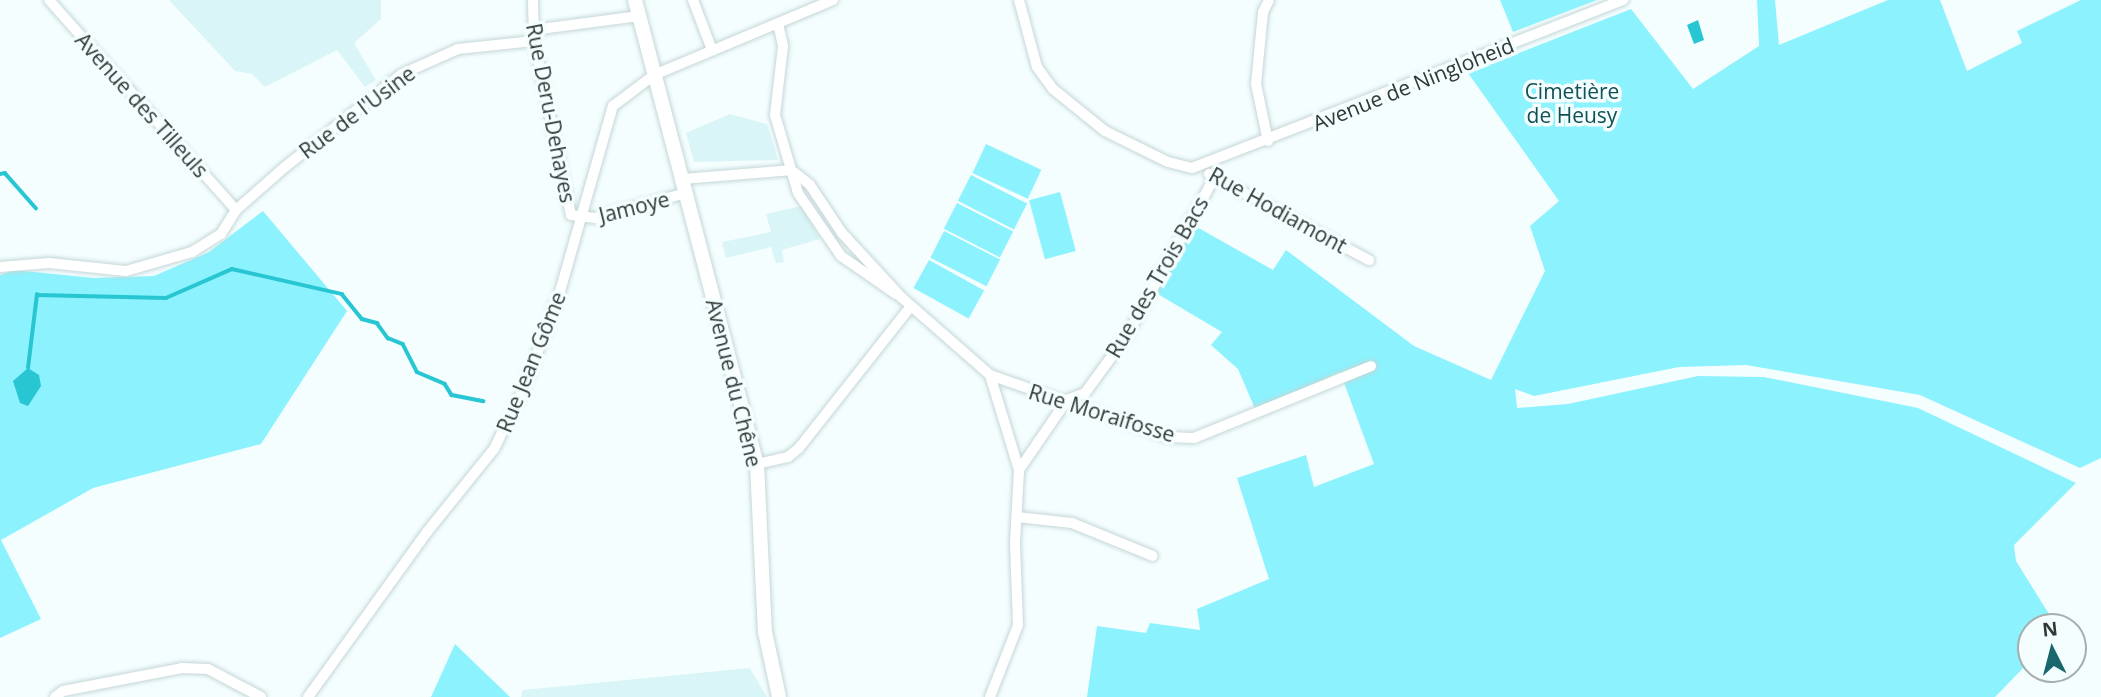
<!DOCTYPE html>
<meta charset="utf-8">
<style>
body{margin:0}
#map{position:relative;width:2101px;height:697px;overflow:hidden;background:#f4feff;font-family:"Open Sans",sans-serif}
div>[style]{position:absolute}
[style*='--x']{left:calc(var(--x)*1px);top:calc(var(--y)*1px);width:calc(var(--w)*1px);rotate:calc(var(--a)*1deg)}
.built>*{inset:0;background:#daf5f7}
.green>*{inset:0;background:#8cf2fd;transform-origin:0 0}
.water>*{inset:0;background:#28c6d3}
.stream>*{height:3.5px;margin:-1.75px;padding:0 1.75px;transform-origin:1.75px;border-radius:1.75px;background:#28c6d3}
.roads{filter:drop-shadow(0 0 2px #c5d6d7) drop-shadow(0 0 2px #c5d6d7)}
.street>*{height:10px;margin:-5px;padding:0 5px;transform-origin:5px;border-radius:5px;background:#fff}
.secondary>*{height:14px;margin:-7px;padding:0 7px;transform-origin:7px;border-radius:7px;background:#fff}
span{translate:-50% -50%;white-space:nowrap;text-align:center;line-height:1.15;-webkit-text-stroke:7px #f4feff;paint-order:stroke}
.street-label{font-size:21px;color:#303737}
.park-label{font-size:21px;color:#115055}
.north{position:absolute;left:2017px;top:613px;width:70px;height:70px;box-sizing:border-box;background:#f4feff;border:2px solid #a6aeaf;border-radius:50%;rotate:354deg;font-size:19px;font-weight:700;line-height:28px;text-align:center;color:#303737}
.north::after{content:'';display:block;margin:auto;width:24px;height:32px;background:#19666d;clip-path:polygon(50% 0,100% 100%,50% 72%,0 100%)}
</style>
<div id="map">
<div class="built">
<i style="clip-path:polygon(169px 0,381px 0,381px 19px,354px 43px,376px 80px,365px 87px,337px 50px,265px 87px,252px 74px,235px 71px)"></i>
<i style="clip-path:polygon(730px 114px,767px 124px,778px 160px,694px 162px,686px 133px)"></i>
<i style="clip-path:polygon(802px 206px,820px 239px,782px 250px,784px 262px,776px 263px,771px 247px,726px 258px,722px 242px,771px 232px,766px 214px)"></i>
<i style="clip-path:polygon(750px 668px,767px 697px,521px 697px,523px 690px)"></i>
</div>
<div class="green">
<i style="clip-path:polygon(1500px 0,1597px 0,1513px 32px)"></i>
<i style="clip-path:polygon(1757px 0,1775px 0,1779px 45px,1888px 0,1940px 0,1967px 71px,2022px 43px,2017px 31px,2081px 0,2101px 0,2101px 458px,2080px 468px,1920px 395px,1746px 365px,1679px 367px,1534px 396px,1515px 389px,1517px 408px,1568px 404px,1698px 376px,1764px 377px,1918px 408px,2076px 483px,2014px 545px,2016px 561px,2057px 627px,2031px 627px,2031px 660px,1995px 697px,1087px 697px,1097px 626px,1146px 633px,1150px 623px,1200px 630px,1197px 609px,1269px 579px,1237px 478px,1306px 455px,1314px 487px,1374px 464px,1340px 372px,1256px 411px,1238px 369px,1211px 345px,1222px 332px,1156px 293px,1195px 226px,1273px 270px,1286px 250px,1414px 346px,1491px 380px,1545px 271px,1530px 226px,1559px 201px,1468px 73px,1631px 9px,1693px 89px,1759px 46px)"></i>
<i style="left:986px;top:144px;width:61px;height:32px;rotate:25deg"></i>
<i style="left:971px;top:175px;width:63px;height:29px;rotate:27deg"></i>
<i style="left:1060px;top:192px;width:61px;height:32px;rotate:75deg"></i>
<i style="left:957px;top:203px;width:63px;height:29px;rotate:27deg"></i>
<i style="clip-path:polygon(263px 211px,347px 311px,261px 444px,93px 488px,1px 540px,41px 619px,0 638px,0 275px,14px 270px,94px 278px,154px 276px,209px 252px)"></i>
<i style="left:944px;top:231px;width:63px;height:30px;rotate:27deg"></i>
<i style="left:929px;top:260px;width:63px;height:32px;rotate:29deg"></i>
<i style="clip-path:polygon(455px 644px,510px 697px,431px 697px)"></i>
</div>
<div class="water">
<i style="clip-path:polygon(1698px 20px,1704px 40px,1694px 44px,1687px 25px)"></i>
<i style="clip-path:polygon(28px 368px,39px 375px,41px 386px,28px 406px,20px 403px,13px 381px)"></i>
</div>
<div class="stream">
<i style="--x:0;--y:174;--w:5;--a:-11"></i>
<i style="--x:5;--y:173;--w:47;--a:48.5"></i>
<i style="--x:28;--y:368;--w:74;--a:-83"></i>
<i style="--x:37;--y:295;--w:129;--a:1.3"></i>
<i style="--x:166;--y:298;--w:72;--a:-23.7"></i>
<i style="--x:232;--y:269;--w:113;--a:12.8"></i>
<i style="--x:342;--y:294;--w:32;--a:51"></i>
<i style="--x:362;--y:319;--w:16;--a:15"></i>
<i style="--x:377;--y:323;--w:19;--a:54"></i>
<i style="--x:388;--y:338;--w:16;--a:22"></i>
<i style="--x:403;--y:344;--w:31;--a:63"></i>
<i style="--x:417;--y:372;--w:30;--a:23"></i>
<i style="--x:445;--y:384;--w:13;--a:58"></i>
<i style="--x:452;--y:395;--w:32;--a:11"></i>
</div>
<div class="roads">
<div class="street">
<i style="--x:49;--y:0;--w:281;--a:48.3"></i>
<i style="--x:533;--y:0;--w:41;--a:88.6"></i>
<i style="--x:534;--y:41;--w:178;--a:78"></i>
<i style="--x:571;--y:215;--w:24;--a:7"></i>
<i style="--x:595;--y:218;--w:94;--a:-15.4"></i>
<i style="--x:693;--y:0;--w:53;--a:69.2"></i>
<i style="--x:1019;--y:0;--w:69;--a:75"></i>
<i style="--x:1037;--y:67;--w:27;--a:54"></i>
<i style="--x:1053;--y:89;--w:67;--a:38.9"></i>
<i style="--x:1105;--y:131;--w:70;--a:26.2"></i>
<i style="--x:1168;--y:162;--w:25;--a:14"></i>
<i style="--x:1192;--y:168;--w:463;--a:-21.3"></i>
<i style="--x:778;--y:24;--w:23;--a:77"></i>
<i style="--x:783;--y:46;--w:69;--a:96.6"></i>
<i style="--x:775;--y:115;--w:81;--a:73.6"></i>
<i style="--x:798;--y:193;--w:76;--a:55.7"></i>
<i style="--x:841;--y:256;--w:67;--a:34.6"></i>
<i style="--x:533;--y:30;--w:107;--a:-7.5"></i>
<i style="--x:1268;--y:141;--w:58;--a:-101.9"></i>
<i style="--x:1256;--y:84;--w:72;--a:-84.4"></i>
<i style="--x:1263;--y:12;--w:13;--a:-63"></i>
<i style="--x:791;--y:170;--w:24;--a:38"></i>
<i style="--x:810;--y:185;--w:58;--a:56.3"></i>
<i style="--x:842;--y:233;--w:87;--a:47.3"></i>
<i style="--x:901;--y:297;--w:118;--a:41.2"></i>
<i style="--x:990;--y:375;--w:99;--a:73"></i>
<i style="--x:1209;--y:174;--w:182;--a:28.3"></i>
<i style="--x:682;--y:179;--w:109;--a:-4.7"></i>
<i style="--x:0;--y:267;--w:49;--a:-4.7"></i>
<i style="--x:49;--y:263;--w:77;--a:5.9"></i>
<i style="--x:126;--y:271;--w:69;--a:-16.1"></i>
<i style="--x:192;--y:252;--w:34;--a:-32"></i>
<i style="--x:221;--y:234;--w:28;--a:-58"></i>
<i style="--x:236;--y:210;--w:65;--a:-41.3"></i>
<i style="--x:285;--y:167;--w:149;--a:-38.5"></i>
<i style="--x:402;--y:74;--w:61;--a:-24.1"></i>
<i style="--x:458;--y:49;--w:76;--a:-6"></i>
<i style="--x:990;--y:375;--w:188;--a:19.3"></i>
<i style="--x:1167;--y:437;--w:27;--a:2"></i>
<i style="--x:1194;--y:438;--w:191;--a:-22.1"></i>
<i style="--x:757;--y:464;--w:32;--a:-13"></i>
<i style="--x:788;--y:457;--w:14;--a:-39"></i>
<i style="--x:799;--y:448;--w:181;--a:-51.7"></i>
<i style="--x:1017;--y:517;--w:55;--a:6.2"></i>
<i style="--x:1072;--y:523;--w:87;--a:22.2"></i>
<i style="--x:55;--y:697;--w:10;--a:-37"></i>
<i style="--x:63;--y:691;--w:121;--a:-10.9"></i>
<i style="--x:182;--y:668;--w:26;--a:2"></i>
<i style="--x:208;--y:669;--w:60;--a:27.8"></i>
<i style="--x:308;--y:697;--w:203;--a:-54.2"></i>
<i style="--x:427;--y:532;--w:107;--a:-51.1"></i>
<i style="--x:494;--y:449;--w:68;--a:-63.8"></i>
<i style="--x:524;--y:388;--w:99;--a:-69.4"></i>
<i style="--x:559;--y:295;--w:197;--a:-74.1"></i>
<i style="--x:613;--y:106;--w:51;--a:-37.1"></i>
<i style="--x:654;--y:75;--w:194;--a:-22.7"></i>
<i style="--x:990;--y:697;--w:77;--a:-68.7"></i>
<i style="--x:1018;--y:625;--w:83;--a:-92.1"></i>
<i style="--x:1015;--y:542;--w:72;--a:-86.8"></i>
<i style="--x:1019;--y:470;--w:85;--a:-55.6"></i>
<i style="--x:1067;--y:400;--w:19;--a:-21"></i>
<i style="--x:1085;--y:393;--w:69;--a:-53.8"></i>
<i style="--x:1126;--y:337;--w:182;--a:-61"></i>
</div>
<div class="secondary">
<i style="--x:635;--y:0;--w:480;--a:75.3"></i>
<i style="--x:757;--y:464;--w:168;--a:87.3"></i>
<i style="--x:765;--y:632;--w:66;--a:77.8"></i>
</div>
</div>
<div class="street-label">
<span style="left:1413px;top:84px;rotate:-22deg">Avenue de Ningloheid</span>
<span style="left:142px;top:105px;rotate:48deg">Avenue des Tilleuls</span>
<span style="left:357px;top:112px;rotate:-37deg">Rue de l'Usine</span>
<span style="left:551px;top:113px;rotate:79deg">Rue Deru-Dehayes</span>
<span style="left:634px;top:207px;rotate:-14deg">Jamoye</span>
<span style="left:1278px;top:210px;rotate:29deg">Rue Hodiamont</span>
<span style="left:1157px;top:277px;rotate:-60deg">Rue des Trois Bacs</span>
<span style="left:531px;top:362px;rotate:-68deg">Rue Jean Gôme</span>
<span style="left:734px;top:383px;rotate:76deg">Avenue du Chêne</span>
<span style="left:1102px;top:413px;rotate:17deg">Rue Moraifosse</span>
</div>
<div class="park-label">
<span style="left:1572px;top:103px">Cimetière<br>de Heusy</span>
</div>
<div class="north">N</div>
</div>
